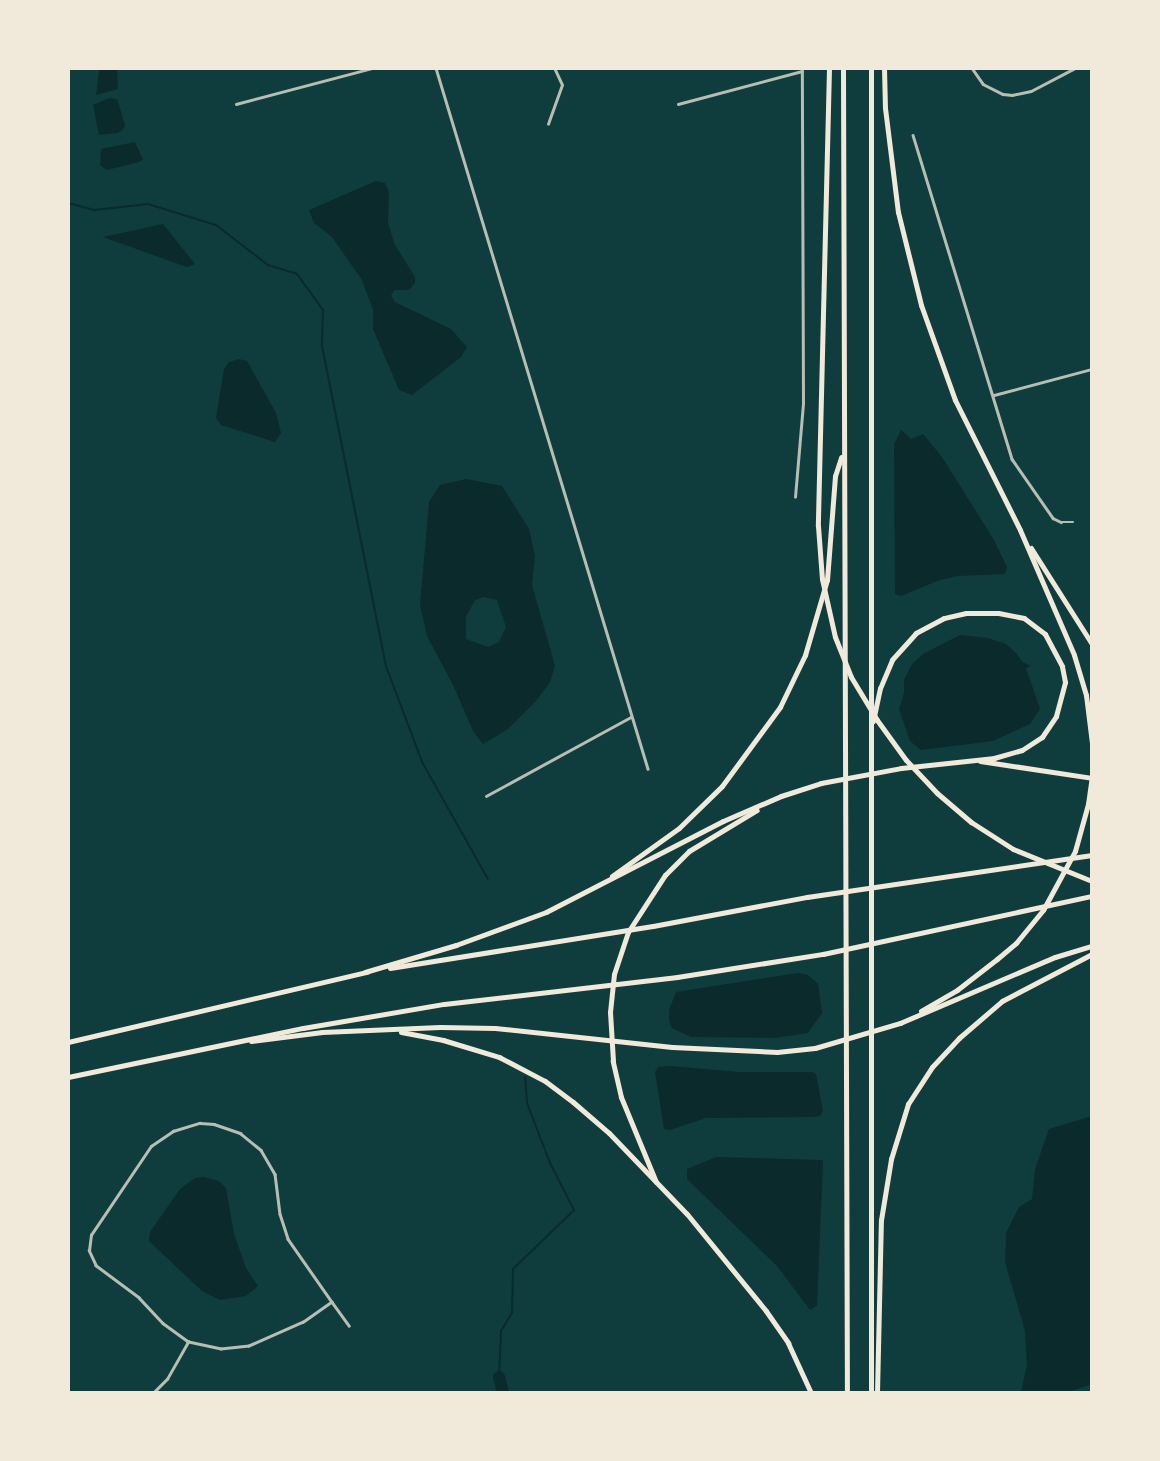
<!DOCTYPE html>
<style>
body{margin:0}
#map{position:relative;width:1160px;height:1461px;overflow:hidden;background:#0f3d3e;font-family:Karla,sans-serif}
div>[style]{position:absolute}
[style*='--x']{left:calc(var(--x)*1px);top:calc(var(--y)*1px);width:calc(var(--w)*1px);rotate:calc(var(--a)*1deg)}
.water>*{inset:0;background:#0a2a2b}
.stream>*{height:2px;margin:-1px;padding:0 1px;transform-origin:1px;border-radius:1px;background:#0a2a2b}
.river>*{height:12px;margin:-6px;padding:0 6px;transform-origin:6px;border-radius:6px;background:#0a2a2b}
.minor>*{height:2.5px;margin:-1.25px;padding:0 1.25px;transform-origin:1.25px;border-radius:1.25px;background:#b8beb3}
.motorway>*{height:5px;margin:-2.5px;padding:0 2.5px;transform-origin:2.5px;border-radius:2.5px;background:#f1e9da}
span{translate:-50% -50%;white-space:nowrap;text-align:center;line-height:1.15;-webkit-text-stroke:5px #f1e9da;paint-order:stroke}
.frame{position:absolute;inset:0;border:70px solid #f1e9da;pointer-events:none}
</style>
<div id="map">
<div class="water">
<i style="clip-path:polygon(117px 68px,118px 89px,96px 95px,99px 70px)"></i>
<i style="clip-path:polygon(109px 98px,117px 99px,125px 125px,123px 130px,117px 133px,99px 135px,93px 105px)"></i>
<i style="clip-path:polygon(135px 142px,143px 160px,139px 162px,107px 170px,100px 165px,101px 149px)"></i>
<i style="clip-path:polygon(376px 181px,385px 183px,389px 192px,388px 223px,395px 245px,415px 277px,415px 283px,409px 290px,394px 290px,391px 296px,395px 302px,451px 329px,467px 347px,461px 357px,412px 395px,399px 390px,373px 329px,373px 310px,362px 280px,332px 237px,314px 223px,309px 210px)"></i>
<i style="clip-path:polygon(163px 224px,195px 264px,187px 267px,103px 237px)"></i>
<i style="clip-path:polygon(239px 359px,247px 361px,276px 413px,281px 433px,275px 442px,221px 425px,216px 418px,224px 369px,229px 362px)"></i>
<i style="clip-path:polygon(901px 430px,911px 439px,923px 434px,942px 457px,994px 540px,1007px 567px,1005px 574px,958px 576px,937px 581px,901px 596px,895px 594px,894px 445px)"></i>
<i style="clip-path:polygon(evenodd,466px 479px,502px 486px,529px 529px,535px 556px,532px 585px,555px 666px,550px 682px,536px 701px,508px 729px,483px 744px,473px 731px,453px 685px,427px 636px,420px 605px,429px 502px,440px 485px,466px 479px,484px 597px,497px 600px,506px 627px,499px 642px,488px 647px,466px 639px,466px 617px,475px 600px,484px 597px)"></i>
<i style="clip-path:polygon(960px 635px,988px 638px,1006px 644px,1016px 653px,1022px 662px,1031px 666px,1026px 668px,1040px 709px,1030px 724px,993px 741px,921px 750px,910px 741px,899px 709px,904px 693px,904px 680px,912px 664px,923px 654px)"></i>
<i style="clip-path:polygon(798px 973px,808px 975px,818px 984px,822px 1013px,808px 1033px,775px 1038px,691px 1037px,672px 1028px,669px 1021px,669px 1010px,676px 992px)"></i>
<i style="clip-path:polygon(670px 1066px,740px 1072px,812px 1072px,816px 1074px,823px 1111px,820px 1116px,813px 1117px,706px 1118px,670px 1130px,664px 1129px,655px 1072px,658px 1067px)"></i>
<i style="clip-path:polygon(1092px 1116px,1092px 1384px,1066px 1393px,1021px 1393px,1027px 1364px,1025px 1331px,1005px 1262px,1006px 1233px,1019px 1207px,1032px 1199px,1035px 1169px,1049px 1129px)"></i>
<i style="clip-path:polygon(716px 1157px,823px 1160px,817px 1306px,810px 1310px,777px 1266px,687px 1179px,687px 1169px)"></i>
<i style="clip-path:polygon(204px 1177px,219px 1181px,226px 1188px,234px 1234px,246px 1268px,258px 1286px,246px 1296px,220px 1300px,202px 1291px,149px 1241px,150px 1232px,180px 1189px,195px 1178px)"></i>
</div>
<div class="stream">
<i style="--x:68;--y:203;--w:28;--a:15"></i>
<i style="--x:95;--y:210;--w:53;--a:-6.5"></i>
<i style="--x:148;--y:204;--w:71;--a:17.2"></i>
<i style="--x:216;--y:225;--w:66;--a:37.6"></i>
<i style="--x:268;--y:265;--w:30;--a:17"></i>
<i style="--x:297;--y:274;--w:44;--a:54.2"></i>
<i style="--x:323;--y:310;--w:36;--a:92"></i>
<i style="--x:322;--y:346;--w:326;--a:78.7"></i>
<i style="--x:386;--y:666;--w:103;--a:69.4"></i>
<i style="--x:422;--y:762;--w:134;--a:60.6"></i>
<i style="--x:499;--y:1377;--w:46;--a:-87.5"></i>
<i style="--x:501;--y:1331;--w:21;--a:-59"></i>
<i style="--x:512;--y:1313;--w:44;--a:-88.7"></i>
<i style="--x:513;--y:1269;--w:85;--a:-44"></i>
<i style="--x:574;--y:1210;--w:53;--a:-117.1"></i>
<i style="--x:550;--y:1163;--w:64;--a:-111"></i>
<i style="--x:527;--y:1103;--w:26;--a:-94"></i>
</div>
<div class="river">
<i style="--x:499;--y:1377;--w:16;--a:76"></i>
</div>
<div class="minor">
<i style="--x:436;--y:68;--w:732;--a:73.17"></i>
<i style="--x:972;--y:68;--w:19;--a:55"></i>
<i style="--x:983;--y:84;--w:22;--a:27"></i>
<i style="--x:1003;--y:94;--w:9;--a:6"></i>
<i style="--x:1012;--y:95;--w:19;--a:-12"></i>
<i style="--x:1031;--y:91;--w:50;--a:-27.6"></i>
<i style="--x:236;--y:104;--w:141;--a:-14.8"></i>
<i style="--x:678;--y:104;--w:128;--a:-14.9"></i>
<i style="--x:548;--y:124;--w:41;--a:-70.3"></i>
<i style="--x:562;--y:85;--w:19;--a:-115"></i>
<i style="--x:913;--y:135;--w:339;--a:73"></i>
<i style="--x:1012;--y:459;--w:72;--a:55.2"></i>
<i style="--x:1053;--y:518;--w:9;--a:27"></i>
<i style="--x:1061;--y:522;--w:12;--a:0"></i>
<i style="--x:994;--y:395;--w:101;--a:-14.9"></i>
<i style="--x:795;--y:497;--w:94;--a:-85.1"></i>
<i style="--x:803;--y:403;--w:335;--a:-90.2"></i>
<i style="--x:486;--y:796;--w:165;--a:-28.6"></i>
<i style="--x:200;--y:1123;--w:14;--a:4"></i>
<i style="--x:214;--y:1124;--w:28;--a:19"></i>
<i style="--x:240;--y:1133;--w:27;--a:39"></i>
<i style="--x:261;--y:1150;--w:28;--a:60"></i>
<i style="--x:275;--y:1174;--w:40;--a:82.9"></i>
<i style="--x:280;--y:1214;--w:26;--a:72"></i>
<i style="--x:288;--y:1239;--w:77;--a:55.1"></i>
<i style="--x:332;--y:1302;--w:35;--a:145"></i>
<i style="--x:303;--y:1322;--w:59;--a:156"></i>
<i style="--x:249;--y:1346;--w:28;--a:174"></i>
<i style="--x:221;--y:1349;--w:34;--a:-168"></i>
<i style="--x:188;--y:1342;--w:31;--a:-144"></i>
<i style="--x:163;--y:1324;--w:35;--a:-133"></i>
<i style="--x:139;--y:1298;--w:54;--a:-143.3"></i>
<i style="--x:96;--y:1266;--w:17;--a:-115"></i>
<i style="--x:89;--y:1251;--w:16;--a:-83"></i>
<i style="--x:91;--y:1235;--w:107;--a:-56"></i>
<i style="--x:151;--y:1146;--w:27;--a:-34"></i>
<i style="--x:173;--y:1131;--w:28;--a:-17"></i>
<i style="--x:332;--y:1302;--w:29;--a:54"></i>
<i style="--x:153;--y:1393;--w:20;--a:-45"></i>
<i style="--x:167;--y:1379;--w:43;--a:-60.4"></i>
</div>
<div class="motorway">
<i style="--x:829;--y:68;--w:458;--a:91.4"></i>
<i style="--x:818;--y:526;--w:53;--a:85.7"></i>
<i style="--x:822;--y:579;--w:59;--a:77.4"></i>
<i style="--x:835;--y:637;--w:43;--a:68.2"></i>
<i style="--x:851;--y:677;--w:50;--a:58.8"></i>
<i style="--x:877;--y:720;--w:49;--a:54.1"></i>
<i style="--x:906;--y:760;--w:45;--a:46.8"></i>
<i style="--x:937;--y:793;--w:45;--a:40.5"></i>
<i style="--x:971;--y:822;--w:50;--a:32.7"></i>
<i style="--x:1013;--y:849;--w:85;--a:22.1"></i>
<i style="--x:843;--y:68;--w:1325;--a:89.83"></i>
<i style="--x:884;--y:68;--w:40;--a:88.6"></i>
<i style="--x:885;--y:108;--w:105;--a:82.9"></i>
<i style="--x:898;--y:212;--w:96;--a:76.1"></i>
<i style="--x:921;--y:305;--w:101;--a:70.3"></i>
<i style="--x:955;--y:400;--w:145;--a:63.4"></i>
<i style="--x:1020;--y:530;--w:136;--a:66.6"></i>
<i style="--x:1074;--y:655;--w:42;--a:73.3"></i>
<i style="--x:1086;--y:695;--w:48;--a:82.9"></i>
<i style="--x:1031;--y:548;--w:114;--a:57.6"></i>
<i style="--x:980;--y:761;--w:113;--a:8.6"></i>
<i style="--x:612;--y:876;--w:82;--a:-35.6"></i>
<i style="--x:679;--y:828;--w:60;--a:-44.3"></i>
<i style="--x:722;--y:786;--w:98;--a:-53.7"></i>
<i style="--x:780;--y:707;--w:58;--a:-64.3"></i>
<i style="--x:805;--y:655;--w:78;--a:-73.7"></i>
<i style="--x:827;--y:580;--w:104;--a:-85.6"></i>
<i style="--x:835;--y:476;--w:20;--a:-72"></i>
<i style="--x:390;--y:968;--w:266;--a:-9.1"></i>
<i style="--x:653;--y:926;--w:157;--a:-10.7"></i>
<i style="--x:807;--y:897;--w:288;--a:-8.4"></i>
<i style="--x:365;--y:972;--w:95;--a:-16.5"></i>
<i style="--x:456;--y:945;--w:96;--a:-20.1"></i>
<i style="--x:546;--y:912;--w:199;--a:-27.2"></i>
<i style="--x:723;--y:821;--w:63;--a:-23.3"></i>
<i style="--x:781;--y:796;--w:42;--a:-18"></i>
<i style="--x:821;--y:783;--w:81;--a:-10.6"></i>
<i style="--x:901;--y:768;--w:94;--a:-6.1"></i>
<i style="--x:994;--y:758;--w:29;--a:-16"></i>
<i style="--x:1022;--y:750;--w:24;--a:-33"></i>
<i style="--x:1042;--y:737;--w:25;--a:-56"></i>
<i style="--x:1056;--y:716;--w:35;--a:-75"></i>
<i style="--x:1065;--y:682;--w:16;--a:-101"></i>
<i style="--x:1062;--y:666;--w:36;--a:-118"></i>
<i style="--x:1045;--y:634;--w:26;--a:-143"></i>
<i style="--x:1024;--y:618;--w:26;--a:-169"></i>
<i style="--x:998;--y:613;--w:32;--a:180"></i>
<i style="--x:966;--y:613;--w:23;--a:167"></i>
<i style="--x:944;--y:618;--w:32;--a:152"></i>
<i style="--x:916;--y:633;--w:36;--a:132"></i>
<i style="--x:892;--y:660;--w:30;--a:113"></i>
<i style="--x:880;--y:688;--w:34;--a:102"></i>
<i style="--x:921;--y:1011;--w:42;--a:-30.3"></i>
<i style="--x:957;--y:990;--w:51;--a:-37.8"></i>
<i style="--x:997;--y:959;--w:25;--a:-40"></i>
<i style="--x:1016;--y:943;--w:43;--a:-50.7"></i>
<i style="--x:1043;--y:910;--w:67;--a:-61.5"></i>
<i style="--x:1075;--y:851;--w:49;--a:-74.5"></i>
<i style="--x:1088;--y:804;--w:27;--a:-82"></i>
<i style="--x:401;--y:1032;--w:43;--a:10.8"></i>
<i style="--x:443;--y:1040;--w:59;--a:16.9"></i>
<i style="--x:499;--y:1057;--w:52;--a:27.6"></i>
<i style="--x:545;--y:1081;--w:35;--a:37"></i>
<i style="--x:573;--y:1102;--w:48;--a:40.7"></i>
<i style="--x:609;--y:1133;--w:112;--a:46.1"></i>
<i style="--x:687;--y:1214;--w:125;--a:50.8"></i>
<i style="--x:766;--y:1311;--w:39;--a:55"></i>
<i style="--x:788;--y:1343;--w:55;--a:65.3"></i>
<i style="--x:251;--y:1041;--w:72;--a:-7.2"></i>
<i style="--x:322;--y:1032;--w:118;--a:-2.4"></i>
<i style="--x:440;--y:1027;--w:55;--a:1"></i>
<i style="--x:495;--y:1028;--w:178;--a:6.1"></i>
<i style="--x:672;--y:1047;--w:105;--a:2.7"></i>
<i style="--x:777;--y:1052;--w:38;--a:-6"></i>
<i style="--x:815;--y:1048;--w:89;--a:-16.4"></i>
<i style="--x:900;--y:1023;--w:168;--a:-23.1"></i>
<i style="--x:1055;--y:957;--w:39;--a:-17"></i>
<i style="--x:68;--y:1042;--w:307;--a:-13.2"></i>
<i style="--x:68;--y:1077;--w:240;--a:-11.8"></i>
<i style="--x:303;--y:1028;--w:143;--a:-9.7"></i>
<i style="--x:444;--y:1004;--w:235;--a:-6.6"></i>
<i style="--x:677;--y:977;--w:148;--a:-9"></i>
<i style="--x:823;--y:954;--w:275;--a:-12.2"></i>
<i style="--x:656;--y:1182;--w:92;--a:-112.4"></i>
<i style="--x:621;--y:1097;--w:37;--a:-103"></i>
<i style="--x:613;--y:1061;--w:49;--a:-93.5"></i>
<i style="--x:610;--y:1012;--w:38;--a:-84"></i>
<i style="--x:614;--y:974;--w:44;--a:-71.6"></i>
<i style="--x:628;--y:932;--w:68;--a:-57"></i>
<i style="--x:665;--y:875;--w:34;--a:-45"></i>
<i style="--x:689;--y:851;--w:79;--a:-31.1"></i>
<i style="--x:871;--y:1393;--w:1325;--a:-90"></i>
<i style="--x:877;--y:1393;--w:173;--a:-88.7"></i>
<i style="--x:881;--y:1220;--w:62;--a:-80.7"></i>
<i style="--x:891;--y:1159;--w:58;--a:-72.8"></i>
<i style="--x:908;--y:1104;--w:44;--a:-57"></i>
<i style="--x:932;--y:1067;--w:40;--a:-47"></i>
<i style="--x:959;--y:1038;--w:57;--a:-40.7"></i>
<i style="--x:1002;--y:1001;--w:102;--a:-27.6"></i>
</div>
<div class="frame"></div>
</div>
